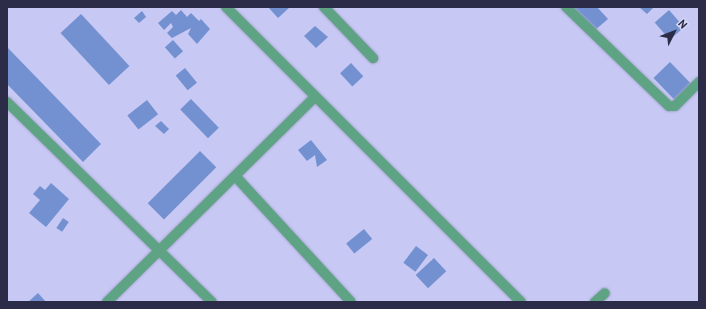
<!DOCTYPE html>
<style>
body{margin:0}
#map{position:relative;width:706px;height:309px;overflow:hidden;background:#c7c8f4;font-family:"PT Sans",sans-serif}
div>[style]{position:absolute}
[style*='--x']{left:calc(var(--x)*1px);top:calc(var(--y)*1px);width:calc(var(--w)*1px);rotate:calc(var(--a)*1deg)}
.building>*{inset:0;background:#7391d1;transform-origin:0 0}
.roads{filter:drop-shadow(0 0 1px #a5a5ce) drop-shadow(0 0 1px #a5a5ce)}
.minor>*{height:10px;margin:-5px;padding:0 5px;transform-origin:5px;border-radius:5px;background:#5fa385}
span{translate:-50% -50%;white-space:nowrap;text-align:center;line-height:1.15;-webkit-text-stroke:3px #d6d7f5;paint-order:stroke}
.frame{position:absolute;inset:0;border:8px solid #2c2b48;pointer-events:none}
.north{position:absolute;left:654px;top:12px;width:40px;height:40px;-webkit-text-stroke:3px #d6d7f5;paint-order:stroke;rotate:48deg;font-size:11px;font-weight:700;line-height:16px;text-align:center;color:#2c2b48}
.north::after{content:'';display:block;margin:auto;width:14px;height:18px;background:#2c2b48;clip-path:polygon(50% 0,100% 100%,50% 72%,0 100%)}
</style>
<div id="map">
<div class="building">
<i style="clip-path:polygon(268px 7px,290px 7px,278px 18px)"></i>
<i style="clip-path:polygon(571px 7px,597px 7px,608px 19px,594px 31px)"></i>
<i style="clip-path:polygon(639px 7px,654px 7px,647px 14px)"></i>
<i style="clip-path:polygon(181px 10px,187px 17px,191px 13px,199px 21px,201px 19px,210px 29px,197px 44px,188px 34px,191px 28px,172px 38px,167px 33px,173px 27px,171px 23px,164px 30px,158px 23px,172px 11px,176px 15px)"></i>
<i style="left:669px;top:10px;width:23px;height:19px;rotate:49deg"></i>
<i style="clip-path:polygon(142px 11px,146px 17px,139px 23px,134px 18px)"></i>
<i style="left:81px;top:14px;width:71px;height:28px;rotate:47deg"></i>
<i style="clip-path:polygon(315px 26px,328px 37px,316px 48px,304px 36px)"></i>
<i style="left:173px;top:40px;width:15px;height:11px;rotate:48deg"></i>
<i style="clip-path:polygon(7px 47px,101px 144px,83px 162px,7px 84px)"></i>
<i style="left:670px;top:62px;width:32px;height:23px;rotate:46deg"></i>
<i style="left:351px;top:63px;width:18px;height:15px;rotate:47deg"></i>
<i style="left:185px;top:68px;width:19px;height:12px;rotate:51deg"></i>
<i style="left:191px;top:99px;width:40px;height:15px;rotate:46deg"></i>
<i style="left:147px;top:100px;width:18px;height:25px;rotate:52deg"></i>
<i style="clip-path:polygon(161px 121px,169px 129px,164px 134px,155px 126px)"></i>
<i style="clip-path:polygon(311px 140px,327px 160px,317px 167px,315px 155px,307px 161px,298px 150px)"></i>
<i style="left:200px;top:151px;width:23px;height:74px;rotate:45deg"></i>
<i style="clip-path:polygon(51px 183px,69px 199px,46px 227px,29px 213px,40px 200px,33px 194px,40px 186px,45px 190px)"></i>
<i style="left:63px;top:218px;width:7px;height:12px;rotate:34deg"></i>
<i style="left:364px;top:229px;width:13px;height:23px;rotate:51deg"></i>
<i style="left:416px;top:246px;width:15px;height:21px;rotate:37deg"></i>
<i style="left:434px;top:258px;width:18px;height:25px;rotate:47deg"></i>
<i style="clip-path:polygon(38px 293px,46px 302px,28px 302px)"></i>
</div>
<div class="roads">
<div class="minor">
<i style="--x:226;--y:7;--w:417;--a:45"></i>
<i style="--x:324;--y:7;--w:71;--a:46.1"></i>
<i style="--x:566;--y:7;--w:143;--a:43.9"></i>
<i style="--x:669;--y:106;--w:6;--a:0"></i>
<i style="--x:675;--y:106;--w:34;--a:-45"></i>
<i style="--x:7;--y:102;--w:286;--a:44.3"></i>
<i style="--x:237;--y:178;--w:168;--a:47.4"></i>
<i style="--x:107;--y:302;--w:292;--a:-44.6"></i>
<i style="--x:595;--y:302;--w:13;--a:-42"></i>
</div>
</div>
<div class="frame"></div>
<div class="north">N</div>
</div>
